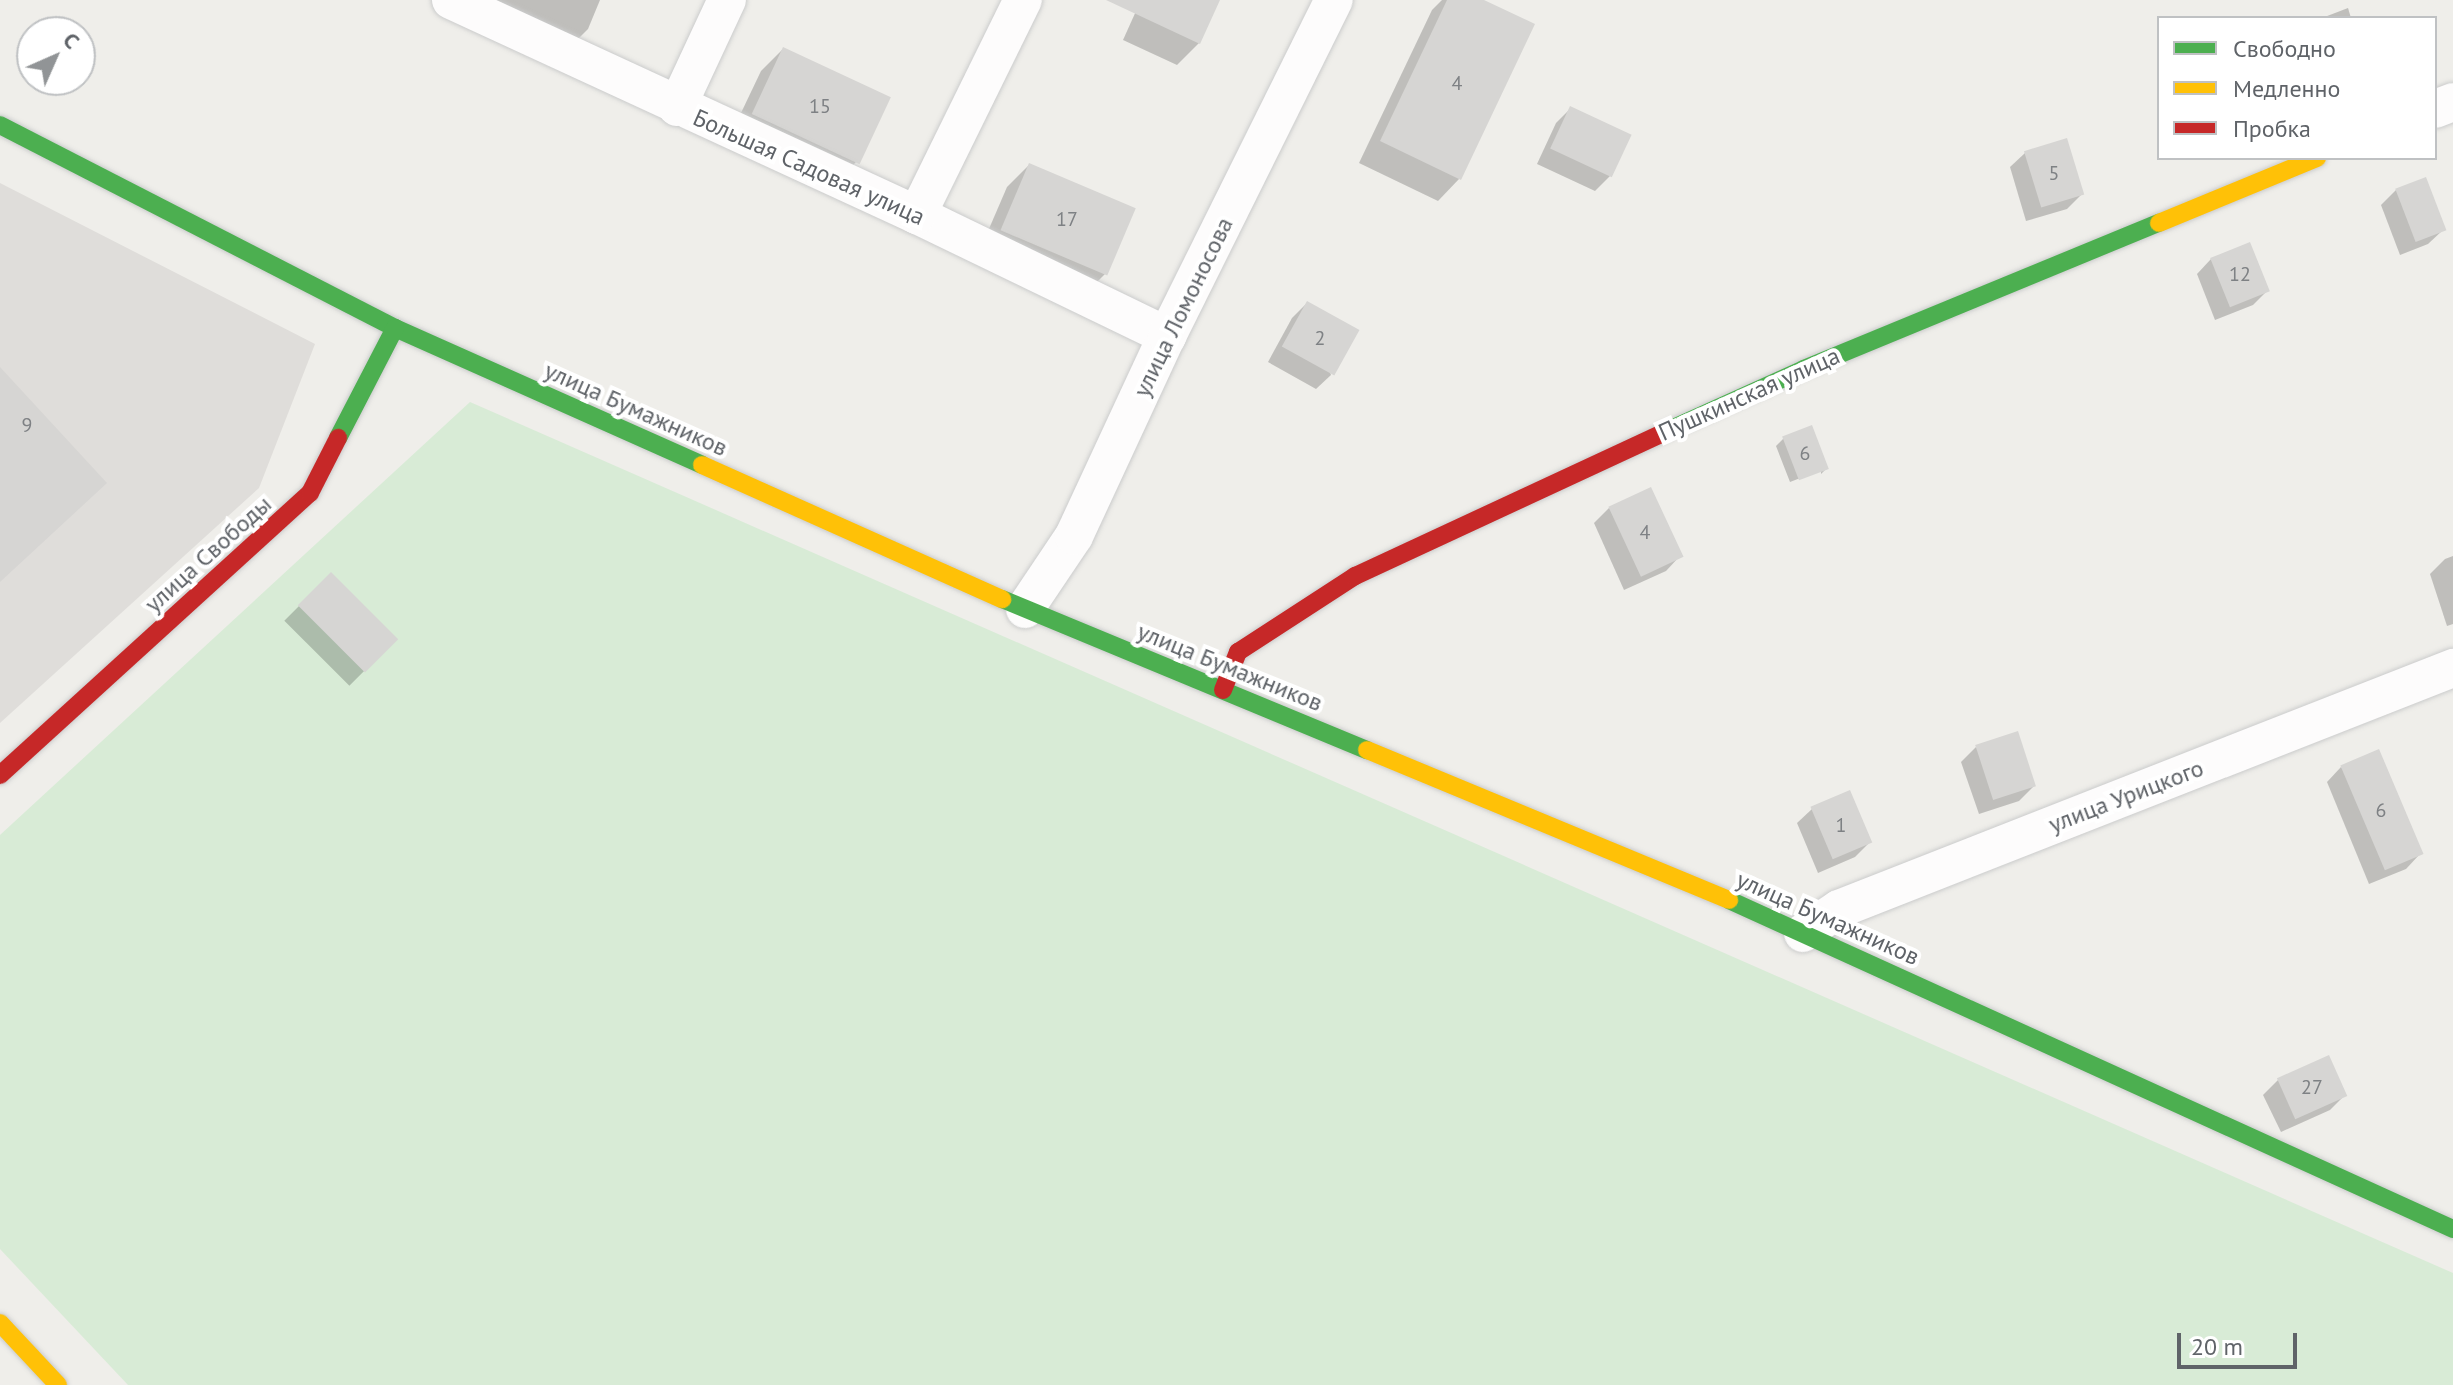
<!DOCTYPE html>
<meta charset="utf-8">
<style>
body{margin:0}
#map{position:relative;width:2453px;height:1385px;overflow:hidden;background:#efeeea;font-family:"PT Sans",sans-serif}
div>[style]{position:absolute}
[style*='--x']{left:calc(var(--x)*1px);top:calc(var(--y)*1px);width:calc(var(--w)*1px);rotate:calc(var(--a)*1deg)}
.industrial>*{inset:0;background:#dfddda}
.green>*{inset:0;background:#d8ebd6}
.shadow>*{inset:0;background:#0003;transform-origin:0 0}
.building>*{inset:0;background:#d6d5d3;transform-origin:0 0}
.roads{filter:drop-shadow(0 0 2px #cbcccc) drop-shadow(0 0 2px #cbcccc)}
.street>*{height:38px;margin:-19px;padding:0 19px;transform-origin:19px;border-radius:19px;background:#fdfcfc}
.fast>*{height:18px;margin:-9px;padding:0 9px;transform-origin:9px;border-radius:9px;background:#4caf50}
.slow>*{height:18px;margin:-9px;padding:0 9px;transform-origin:9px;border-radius:9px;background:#ffc107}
.jam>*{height:18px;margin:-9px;padding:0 9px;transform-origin:9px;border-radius:9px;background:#c62828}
span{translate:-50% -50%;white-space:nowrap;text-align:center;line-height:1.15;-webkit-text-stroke:8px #fff;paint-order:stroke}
.number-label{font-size:20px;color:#7e8184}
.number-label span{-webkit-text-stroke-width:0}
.street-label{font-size:24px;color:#5f6368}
.legend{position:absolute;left:2157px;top:16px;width:280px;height:144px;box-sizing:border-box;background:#fff;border:2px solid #bfc1c3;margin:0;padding:10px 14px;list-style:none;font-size:24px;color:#5f6368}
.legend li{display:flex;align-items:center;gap:16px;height:40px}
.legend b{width:40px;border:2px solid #bfc1c3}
.north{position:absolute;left:16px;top:16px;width:80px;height:80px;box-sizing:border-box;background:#fff;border:2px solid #bfc1c3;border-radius:50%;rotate:45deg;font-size:22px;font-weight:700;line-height:32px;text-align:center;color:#5f6368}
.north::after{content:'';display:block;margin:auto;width:28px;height:36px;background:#919496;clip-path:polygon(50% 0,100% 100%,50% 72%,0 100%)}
.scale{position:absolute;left:2177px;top:1333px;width:120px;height:36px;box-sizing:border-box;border:4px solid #5f6368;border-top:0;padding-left:10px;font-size:24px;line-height:28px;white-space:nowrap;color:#5f6368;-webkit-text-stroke:6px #fff;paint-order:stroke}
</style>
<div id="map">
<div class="industrial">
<i style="clip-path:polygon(0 183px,315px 344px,259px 488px,0 723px)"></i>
</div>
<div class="green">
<i style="clip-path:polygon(470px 402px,2453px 1273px,2453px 1385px,128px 1385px,0 1249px,0 835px)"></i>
</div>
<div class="shadow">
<i style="clip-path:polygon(463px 0,600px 0,588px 29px,566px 51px)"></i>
<i style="clip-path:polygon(1141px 0,1218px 0,1199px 43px,1177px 65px,1123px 40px)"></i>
<i style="clip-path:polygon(1442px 0,1480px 0,1460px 178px,1438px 201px,1359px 163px,1432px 10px)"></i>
<i style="clip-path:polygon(2348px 8px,2351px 18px,2322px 18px)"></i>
<i style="clip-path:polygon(783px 49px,856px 162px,834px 184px,730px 136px,761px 71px)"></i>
<i style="clip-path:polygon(1571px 108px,1610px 176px,1595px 191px,1537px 164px,1556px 123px)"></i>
<i style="clip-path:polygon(2025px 153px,2081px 195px,2067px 209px,2026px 221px,2010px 167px)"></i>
<i style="clip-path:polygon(1029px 165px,1105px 274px,1083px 296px,979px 252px,1007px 187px)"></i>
<i style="clip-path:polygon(2396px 190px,2443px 230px,2428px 244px,2400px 255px,2381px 205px)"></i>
<i style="clip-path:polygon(2211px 259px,2268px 290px,2253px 305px,2215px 320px,2197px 274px)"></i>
<i style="clip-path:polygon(1307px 303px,1331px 375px,1316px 389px,1268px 362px,1292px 318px)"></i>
<i style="clip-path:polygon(1811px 428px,1827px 468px,1821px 474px,1821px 470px,1790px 482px,1776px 446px,1783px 439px)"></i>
<i style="clip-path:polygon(1609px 508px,1680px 556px,1666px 571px,1624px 590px,1594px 523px)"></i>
<i style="clip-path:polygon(2453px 556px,2453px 624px,2447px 626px,2430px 574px,2445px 559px)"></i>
<i style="left:331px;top:574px;width:92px;height:66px;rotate:45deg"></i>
<i style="clip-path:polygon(1976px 747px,2034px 786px,2019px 801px,1979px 814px,1961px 762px)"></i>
<i style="clip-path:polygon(2341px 767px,2420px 854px,2406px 869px,2369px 884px,2327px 782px)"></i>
<i style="clip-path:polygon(1812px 809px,1870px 842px,1855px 857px,1818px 873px,1797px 823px)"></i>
<i style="clip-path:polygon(2278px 1080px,2345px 1095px,2330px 1110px,2281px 1132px,2263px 1095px)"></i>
</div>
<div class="building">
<i style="clip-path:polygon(1106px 0,1220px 0,1200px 44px)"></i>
<i style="clip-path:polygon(1447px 0,1484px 0,1535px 24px,1461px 180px,1380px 141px)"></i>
<i style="left:783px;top:47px;width:119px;height:74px;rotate:25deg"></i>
<i style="left:1570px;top:106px;width:68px;height:47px;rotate:25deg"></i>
<i style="left:2067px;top:138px;width:59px;height:45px;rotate:73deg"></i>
<i style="left:1029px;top:163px;width:116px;height:73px;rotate:23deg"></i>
<i style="left:2426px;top:177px;width:57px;height:33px;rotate:69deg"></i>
<i style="left:2250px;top:242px;width:53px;height:43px;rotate:68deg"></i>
<i style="left:1307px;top:301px;width:60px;height:52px;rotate:29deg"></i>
<i style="clip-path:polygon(0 367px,107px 483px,0 582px)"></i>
<i style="left:1812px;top:425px;width:47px;height:32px;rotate:69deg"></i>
<i style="left:1651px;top:487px;width:77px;height:47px;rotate:65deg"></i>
<i style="left:331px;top:572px;width:95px;height:47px;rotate:45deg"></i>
<i style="left:2018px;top:731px;width:58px;height:45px;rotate:72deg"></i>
<i style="left:2379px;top:749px;width:114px;height:42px;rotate:67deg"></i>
<i style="left:1850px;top:790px;width:57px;height:43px;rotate:67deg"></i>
<i style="left:2329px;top:1055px;width:45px;height:57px;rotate:66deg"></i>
</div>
<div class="roads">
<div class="street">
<i style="--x:451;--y:0;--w:513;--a:24.77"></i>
<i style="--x:917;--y:215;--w:278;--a:25.8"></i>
<i style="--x:677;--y:107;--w:118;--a:-65"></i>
<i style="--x:2435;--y:109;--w:19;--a:-21"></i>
<i style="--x:917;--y:215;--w:240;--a:-63.8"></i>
<i style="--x:1025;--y:609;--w:88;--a:-56.1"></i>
<i style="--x:1074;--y:536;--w:221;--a:-65.1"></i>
<i style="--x:1167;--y:336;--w:375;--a:-63.6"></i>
<i style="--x:1803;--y:933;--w:43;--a:-33.7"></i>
<i style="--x:1839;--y:909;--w:660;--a:-21.43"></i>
</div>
<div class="fast">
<i style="--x:0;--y:125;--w:444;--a:27.2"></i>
<i style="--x:395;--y:328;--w:336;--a:24"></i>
<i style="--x:1669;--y:430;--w:148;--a:-24.3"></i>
<i style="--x:1804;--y:369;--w:384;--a:-22.4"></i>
<i style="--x:338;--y:438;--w:124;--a:-62.6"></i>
<i style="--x:1002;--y:599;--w:395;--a:22.5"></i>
<i style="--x:1729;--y:900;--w:795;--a:24.44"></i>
</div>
<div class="slow">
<i style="--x:2159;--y:223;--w:171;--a:-22.4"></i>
<i style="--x:702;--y:465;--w:329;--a:24.1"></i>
<i style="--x:1367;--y:750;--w:392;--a:22.5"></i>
<i style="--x:0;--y:1323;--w:85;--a:46.9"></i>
</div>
<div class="jam">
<i style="--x:1223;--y:690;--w:41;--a:-68.5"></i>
<i style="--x:1238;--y:652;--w:140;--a:-33"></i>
<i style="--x:1355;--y:576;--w:346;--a:-24.9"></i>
<i style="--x:0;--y:775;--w:419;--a:-42.3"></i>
<i style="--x:310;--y:493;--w:62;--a:-63"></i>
</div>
</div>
<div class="number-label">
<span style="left:1457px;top:83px">4</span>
<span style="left:820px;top:106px">15</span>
<span style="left:2054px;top:173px">5</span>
<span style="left:1067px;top:219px">17</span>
<span style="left:2240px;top:274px">12</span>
<span style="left:1320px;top:338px">2</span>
<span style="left:27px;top:425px">9</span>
<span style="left:1805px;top:453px">6</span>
<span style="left:1645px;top:532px">4</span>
<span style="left:2381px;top:810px">6</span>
<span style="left:1841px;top:825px">1</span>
<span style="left:2312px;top:1087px">27</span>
</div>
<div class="street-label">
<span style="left:809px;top:167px;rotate:24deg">Большая Садовая улица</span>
<span style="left:1183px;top:307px;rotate:-64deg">улица Ломоносова</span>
<span style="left:1749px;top:394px;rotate:-24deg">Пушкинская улица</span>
<span style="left:636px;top:409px;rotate:24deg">улица Бумажников</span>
<span style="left:208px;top:554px;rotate:-42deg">улица Свободы</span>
<span style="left:1230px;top:667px;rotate:22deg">улица Бумажников</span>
<span style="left:2126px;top:796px;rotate:-21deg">улица Урицкого</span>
<span style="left:1828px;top:918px;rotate:24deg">улица Бумажников</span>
</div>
<ul class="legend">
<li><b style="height:10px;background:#4caf50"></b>Свободно</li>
<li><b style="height:10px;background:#ffc107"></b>Медленно</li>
<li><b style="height:10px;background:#c62828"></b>Пробка</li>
</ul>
<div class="north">С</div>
<div class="scale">20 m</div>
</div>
